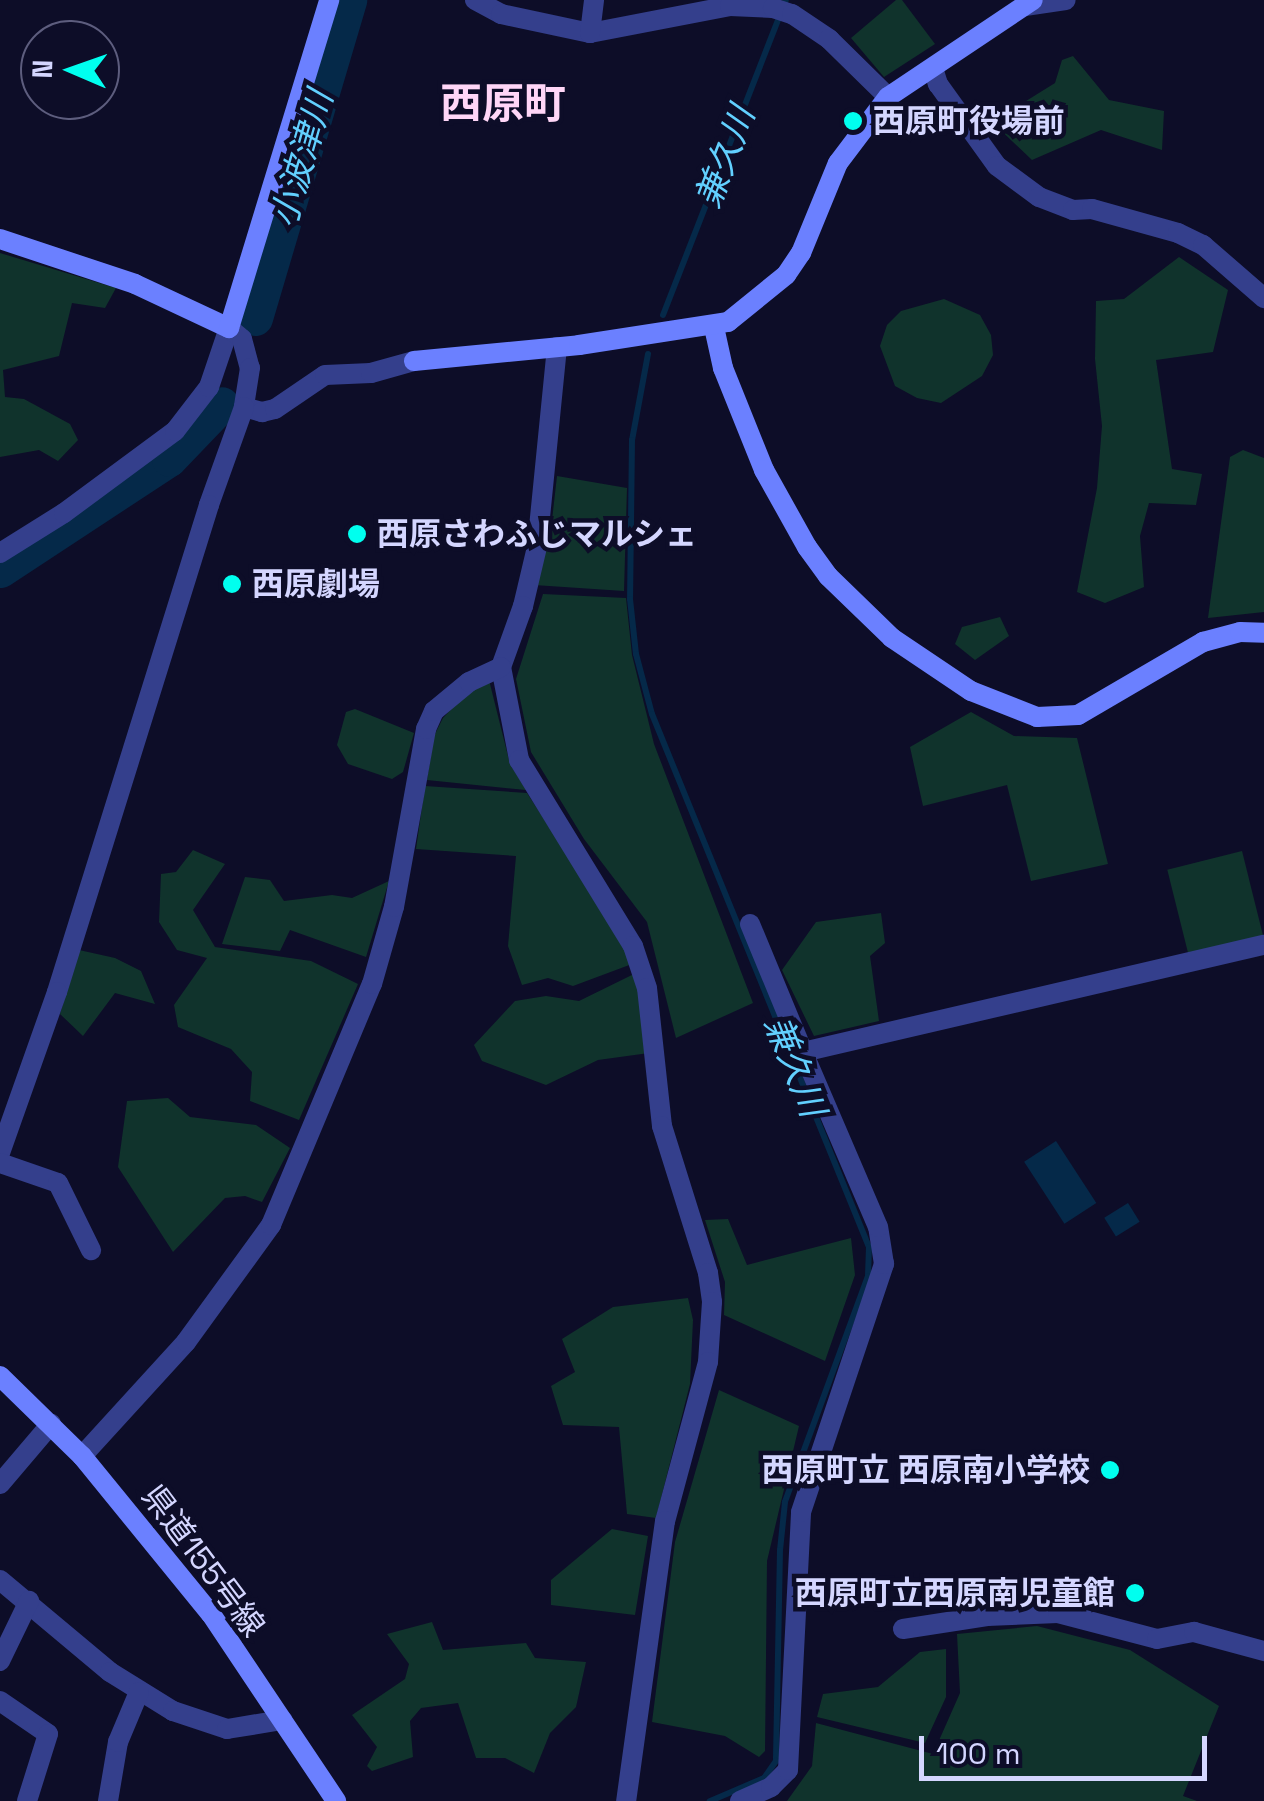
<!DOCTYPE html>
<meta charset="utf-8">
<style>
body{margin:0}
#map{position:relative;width:1264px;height:1801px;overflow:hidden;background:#0d0d28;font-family:"Space Grotesk","Noto Sans JP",sans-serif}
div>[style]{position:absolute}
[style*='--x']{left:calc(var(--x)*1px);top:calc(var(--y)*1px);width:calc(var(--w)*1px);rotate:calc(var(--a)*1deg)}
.green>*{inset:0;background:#10332c;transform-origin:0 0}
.water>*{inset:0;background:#052949;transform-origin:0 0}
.stream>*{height:6px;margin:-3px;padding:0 3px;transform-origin:3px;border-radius:3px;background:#052949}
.river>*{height:35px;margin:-17.5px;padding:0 17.5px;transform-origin:17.5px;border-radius:17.5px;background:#052949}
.street>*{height:20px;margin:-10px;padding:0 10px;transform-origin:10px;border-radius:10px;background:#343f8c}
.secondary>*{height:20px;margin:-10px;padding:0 10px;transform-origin:10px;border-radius:10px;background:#6b80ff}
.dots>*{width:28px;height:28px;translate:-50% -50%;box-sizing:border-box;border:5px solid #0d0d28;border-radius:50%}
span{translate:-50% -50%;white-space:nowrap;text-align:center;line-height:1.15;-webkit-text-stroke:9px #0d0d28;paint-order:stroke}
.poi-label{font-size:32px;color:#d4d6ff;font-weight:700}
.left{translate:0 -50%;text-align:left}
.right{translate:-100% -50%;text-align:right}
.street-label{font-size:32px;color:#d4d6ff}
.water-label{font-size:35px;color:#62d0ff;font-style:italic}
.district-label{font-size:42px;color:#ffd6f7;font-weight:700}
.north{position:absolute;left:20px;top:20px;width:100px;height:100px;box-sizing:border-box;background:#0d0d28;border:2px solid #5d5d7e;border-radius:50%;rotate:272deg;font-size:28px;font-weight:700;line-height:40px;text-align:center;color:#d4d6ff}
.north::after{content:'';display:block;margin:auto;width:35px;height:45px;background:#00ffef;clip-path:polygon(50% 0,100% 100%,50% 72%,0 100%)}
.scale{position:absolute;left:919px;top:1736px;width:288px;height:45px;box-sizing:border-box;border:5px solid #d4d6ff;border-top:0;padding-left:12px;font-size:30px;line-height:35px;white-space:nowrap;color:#d4d6ff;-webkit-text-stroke:8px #0d0d28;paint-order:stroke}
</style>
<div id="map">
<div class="green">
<i style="clip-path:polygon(896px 0,902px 0,935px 44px,884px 77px,851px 38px)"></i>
<i style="clip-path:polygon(1073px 56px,1109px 100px,1164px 111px,1162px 150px,1101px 130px,1032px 160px,992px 122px,1055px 83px,1062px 60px)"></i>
<i style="clip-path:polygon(0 253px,116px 288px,105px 308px,72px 303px,59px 356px,3px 370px,5px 397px,24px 399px,70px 424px,78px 440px,58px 461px,39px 450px,0 457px)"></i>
<i style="clip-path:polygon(1179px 257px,1228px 290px,1213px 352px,1156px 360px,1172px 469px,1202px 474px,1196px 505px,1149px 503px,1140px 536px,1144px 587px,1105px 603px,1077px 592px,1097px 488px,1102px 426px,1095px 359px,1096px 301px,1124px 299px)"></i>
<i style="clip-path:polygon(944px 299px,980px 315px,991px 335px,993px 355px,982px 376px,941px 403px,917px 398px,895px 386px,880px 346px,887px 325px,901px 311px)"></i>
<i style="clip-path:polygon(1243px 450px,1264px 458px,1264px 612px,1208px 618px,1230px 457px)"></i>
<i style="clip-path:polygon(557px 476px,627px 488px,624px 591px,534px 585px,551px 529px)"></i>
<i style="clip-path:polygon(543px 594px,626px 598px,632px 655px,654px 744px,753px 1003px,676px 1038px,647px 922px,584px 839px,531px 752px,516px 679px)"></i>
<i style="clip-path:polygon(1000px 617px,1009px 636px,975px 660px,955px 644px,962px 627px)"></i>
<i style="clip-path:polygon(489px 680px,510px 764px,526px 790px,427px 780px,434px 736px,443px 718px,463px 697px)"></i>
<i style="clip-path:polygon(355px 709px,414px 733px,403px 772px,392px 779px,348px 764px,337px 745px,346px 712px)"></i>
<i style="clip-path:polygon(971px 712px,1014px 736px,1077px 738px,1108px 864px,1031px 881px,1007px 785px,923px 806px,910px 747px)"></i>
<i style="clip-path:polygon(425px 786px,527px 793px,628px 949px,632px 964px,573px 986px,548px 978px,522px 985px,508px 946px,516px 856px,416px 849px)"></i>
<i style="clip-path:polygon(193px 850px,225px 864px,193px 910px,215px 947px,311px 961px,358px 984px,299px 1120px,250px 1101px,252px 1072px,231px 1049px,178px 1027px,174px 1005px,207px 958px,177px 950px,159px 922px,161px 874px,176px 872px)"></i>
<i style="left:1242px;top:851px;width:88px;height:77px;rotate:76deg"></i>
<i style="clip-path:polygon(245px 877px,270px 880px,284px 901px,332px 895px,352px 898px,389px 881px,366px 957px,290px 930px,280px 951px,222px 944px)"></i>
<i style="clip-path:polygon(881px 913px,885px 943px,870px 956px,879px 1021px,814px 1036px,782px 970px,816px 922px)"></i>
<i style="clip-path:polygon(79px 950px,115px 958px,141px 971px,155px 1004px,115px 993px,83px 1036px,60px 1014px)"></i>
<i style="clip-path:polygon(636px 973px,649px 1053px,598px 1060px,546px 1085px,482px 1061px,474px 1045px,515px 1001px,546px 996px,579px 1001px)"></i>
<i style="clip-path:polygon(168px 1098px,190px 1117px,256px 1125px,290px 1148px,262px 1202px,245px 1196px,225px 1198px,173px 1252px,118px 1167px,127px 1101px)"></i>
<i style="clip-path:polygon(728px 1219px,747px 1265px,851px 1238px,855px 1275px,825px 1361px,724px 1315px,725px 1282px,705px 1220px)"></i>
<i style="clip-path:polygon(688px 1298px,693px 1320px,690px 1384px,656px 1518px,627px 1514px,619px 1427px,563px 1425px,551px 1386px,575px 1372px,562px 1339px,613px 1307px)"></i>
<i style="clip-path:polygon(719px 1390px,799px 1426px,767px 1561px,765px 1751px,759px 1757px,725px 1736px,652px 1722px,675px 1542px)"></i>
<i style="clip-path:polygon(612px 1529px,648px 1536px,635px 1615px,551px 1605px,551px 1580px)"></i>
<i style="clip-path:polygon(432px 1622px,443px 1650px,526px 1643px,535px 1658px,586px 1662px,576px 1707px,550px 1733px,534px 1773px,505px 1758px,476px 1758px,458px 1703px,421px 1708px,410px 1721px,413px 1757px,372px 1771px,367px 1766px,377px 1747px,352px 1715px,405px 1679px,409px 1664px,387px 1634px)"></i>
<i style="clip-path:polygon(1037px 1626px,1130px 1650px,1219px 1706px,1183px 1796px,1197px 1801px,787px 1801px,812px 1766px,816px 1723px,933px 1754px,960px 1693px,957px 1634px)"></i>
<i style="clip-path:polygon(946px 1649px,946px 1697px,925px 1743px,817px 1717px,823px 1694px,878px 1687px,920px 1652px)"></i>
</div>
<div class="water">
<i style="left:1056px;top:1141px;width:74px;height:38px;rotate:57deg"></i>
<i style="left:1128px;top:1203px;width:22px;height:28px;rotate:58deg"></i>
</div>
<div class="stream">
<i style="--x:663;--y:315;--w:338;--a:-68.7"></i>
<i style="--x:648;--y:354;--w:87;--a:100.5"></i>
<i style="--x:632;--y:440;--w:159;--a:90.7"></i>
<i style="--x:630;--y:599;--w:55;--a:83.8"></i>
<i style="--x:636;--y:654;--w:62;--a:75.1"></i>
<i style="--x:652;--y:714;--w:575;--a:67.85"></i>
<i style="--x:869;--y:1247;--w:29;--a:92"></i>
<i style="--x:868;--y:1276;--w:241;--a:110.2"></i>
<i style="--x:785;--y:1502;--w:48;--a:95.9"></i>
<i style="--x:780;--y:1550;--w:211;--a:91.1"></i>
<i style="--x:776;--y:1761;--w:21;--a:125"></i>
<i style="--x:764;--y:1778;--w:59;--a:156.9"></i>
</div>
<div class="river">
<i style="--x:255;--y:318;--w:332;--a:-73.5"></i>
<i style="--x:0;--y:570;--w:202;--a:-33.3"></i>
<i style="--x:169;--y:459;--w:76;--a:-46.1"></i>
</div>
<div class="street">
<i style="--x:475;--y:0;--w:30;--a:28"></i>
<i style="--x:501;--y:14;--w:91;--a:12.1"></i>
<i style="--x:590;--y:33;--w:143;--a:-10.9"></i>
<i style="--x:730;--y:6;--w:43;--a:2.7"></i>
<i style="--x:773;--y:8;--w:20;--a:18"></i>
<i style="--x:792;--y:14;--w:45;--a:34"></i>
<i style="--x:829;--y:39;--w:83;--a:44.5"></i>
<i style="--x:1025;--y:6;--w:41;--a:-8.3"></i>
<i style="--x:590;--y:33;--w:33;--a:-83"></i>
<i style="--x:933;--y:68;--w:17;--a:73"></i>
<i style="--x:938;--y:84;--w:101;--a:54.3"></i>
<i style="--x:997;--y:166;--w:52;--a:36.4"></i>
<i style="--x:1039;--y:197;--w:36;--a:21"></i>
<i style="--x:1073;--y:210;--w:19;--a:-3"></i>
<i style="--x:1092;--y:209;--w:89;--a:15.6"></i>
<i style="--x:1178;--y:233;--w:28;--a:26"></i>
<i style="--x:1203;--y:245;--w:81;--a:41"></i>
<i style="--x:557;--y:347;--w:201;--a:95.7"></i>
<i style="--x:537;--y:547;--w:61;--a:103.3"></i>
<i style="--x:523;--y:606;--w:65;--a:109.8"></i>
<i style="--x:501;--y:667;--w:95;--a:79"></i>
<i style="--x:519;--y:760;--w:218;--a:58.5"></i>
<i style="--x:633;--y:946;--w:44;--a:71.6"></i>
<i style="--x:647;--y:988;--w:139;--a:83.8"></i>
<i style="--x:662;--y:1126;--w:154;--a:72.6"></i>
<i style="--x:708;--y:1273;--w:29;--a:82"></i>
<i style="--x:712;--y:1302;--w:60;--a:93.8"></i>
<i style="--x:708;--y:1362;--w:165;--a:105.1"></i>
<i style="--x:665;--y:1521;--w:283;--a:97.9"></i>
<i style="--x:244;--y:407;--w:19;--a:16"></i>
<i style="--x:262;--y:412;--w:13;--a:-13"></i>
<i style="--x:275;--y:409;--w:60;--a:-34.2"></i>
<i style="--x:325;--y:375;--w:46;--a:-2.5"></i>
<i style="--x:371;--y:373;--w:45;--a:-15.6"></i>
<i style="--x:0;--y:553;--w:75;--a:-32"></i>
<i style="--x:64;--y:513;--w:138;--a:-36.5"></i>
<i style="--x:175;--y:431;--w:56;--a:-52.3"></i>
<i style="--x:209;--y:387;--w:62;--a:-71.3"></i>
<i style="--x:229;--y:328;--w:17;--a:40"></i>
<i style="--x:242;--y:339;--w:30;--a:75"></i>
<i style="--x:250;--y:368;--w:39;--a:99"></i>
<i style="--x:244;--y:407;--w:104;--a:109.7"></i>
<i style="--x:209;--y:505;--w:510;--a:107.33"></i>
<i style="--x:57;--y:992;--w:171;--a:109.5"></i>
<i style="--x:750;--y:924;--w:139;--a:67.5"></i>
<i style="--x:0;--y:1163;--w:61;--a:19"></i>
<i style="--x:58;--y:1183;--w:75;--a:63.8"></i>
<i style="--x:82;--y:1456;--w:154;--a:-47.6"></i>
<i style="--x:186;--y:1342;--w:145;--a:-54"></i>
<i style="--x:271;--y:1225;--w:261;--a:-67.3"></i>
<i style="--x:372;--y:984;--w:80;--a:-74.1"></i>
<i style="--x:394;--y:907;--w:181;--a:-79.8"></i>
<i style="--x:426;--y:729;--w:20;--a:-66"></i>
<i style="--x:434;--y:711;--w:45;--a:-39.6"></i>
<i style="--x:469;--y:682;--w:35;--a:-25"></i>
<i style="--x:0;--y:1484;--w:79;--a:-49.6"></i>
<i style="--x:0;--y:1580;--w:143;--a:39.9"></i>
<i style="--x:110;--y:1672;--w:74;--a:31.8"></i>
<i style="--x:173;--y:1711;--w:57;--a:18.4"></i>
<i style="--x:227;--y:1729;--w:56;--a:-9.3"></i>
<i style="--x:903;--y:1629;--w:85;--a:-8.8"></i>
<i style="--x:987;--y:1616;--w:71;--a:-2.4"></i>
<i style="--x:1058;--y:1613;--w:102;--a:14.7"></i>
<i style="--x:1157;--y:1639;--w:38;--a:-11"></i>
<i style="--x:1194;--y:1632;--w:73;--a:15.2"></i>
<i style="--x:0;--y:1661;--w:67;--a:-64.2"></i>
<i style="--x:0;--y:1701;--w:58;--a:34.5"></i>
<i style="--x:48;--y:1734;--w:70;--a:107.4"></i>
<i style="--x:108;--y:1801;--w:60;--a:-80.4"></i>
<i style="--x:118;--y:1742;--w:54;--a:-67.2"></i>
<i style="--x:740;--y:1801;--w:34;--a:-24"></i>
<i style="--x:771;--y:1787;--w:24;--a:-45"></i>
<i style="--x:788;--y:1770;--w:258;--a:-87.1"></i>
<i style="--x:801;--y:1512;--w:262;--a:-71.5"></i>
<i style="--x:884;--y:1264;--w:37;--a:-99"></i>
<i style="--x:878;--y:1227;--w:190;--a:-113.2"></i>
<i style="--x:803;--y:1052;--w:473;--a:-13.1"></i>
</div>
<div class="secondary">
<i style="--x:0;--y:239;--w:142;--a:18.4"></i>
<i style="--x:135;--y:284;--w:104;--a:25.1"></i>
<i style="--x:229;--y:328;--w:343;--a:-73"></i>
<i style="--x:714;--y:327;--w:42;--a:77.6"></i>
<i style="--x:723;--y:368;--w:110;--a:68.1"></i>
<i style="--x:764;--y:470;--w:88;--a:60.8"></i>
<i style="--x:807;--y:547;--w:36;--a:54"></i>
<i style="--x:828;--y:576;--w:89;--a:44.1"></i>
<i style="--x:892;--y:638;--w:95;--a:33.9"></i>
<i style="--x:971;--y:691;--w:71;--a:21.5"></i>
<i style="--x:1037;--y:717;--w:41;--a:-2.8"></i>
<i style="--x:1078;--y:715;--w:145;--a:-30.3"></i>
<i style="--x:1203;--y:642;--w:38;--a:-15"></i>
<i style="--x:1240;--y:632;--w:24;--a:2"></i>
<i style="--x:414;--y:361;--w:166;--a:-5.5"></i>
<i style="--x:579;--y:345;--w:151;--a:-8.8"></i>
<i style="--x:728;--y:322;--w:75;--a:-39"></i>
<i style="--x:786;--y:275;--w:27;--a:-56"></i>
<i style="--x:801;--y:253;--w:97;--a:-67.7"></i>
<i style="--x:838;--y:163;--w:83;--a:-52.9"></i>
<i style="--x:888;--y:97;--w:174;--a:-33.8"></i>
<i style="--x:0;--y:1376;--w:115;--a:44.3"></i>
<i style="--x:82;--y:1456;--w:204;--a:50.8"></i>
<i style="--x:211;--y:1614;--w:225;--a:56.2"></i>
</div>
<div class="dots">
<i style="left:853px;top:121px;background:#00ffef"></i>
<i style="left:357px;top:534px;background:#00ffef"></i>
<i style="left:232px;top:584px;background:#00ffef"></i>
<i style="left:1110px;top:1470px;background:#00ffef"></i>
<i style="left:1135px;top:1593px;background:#00ffef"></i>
</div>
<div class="poi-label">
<span class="left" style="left:873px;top:121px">西原町役場前</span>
<span class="left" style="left:377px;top:534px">西原さわふじマルシェ</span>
<span class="left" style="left:252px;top:584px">西原劇場</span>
<span class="right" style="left:1090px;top:1470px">西原町立 西原南小学校</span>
<span class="right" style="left:1115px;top:1593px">西原町立西原南児童館</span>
</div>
<div class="street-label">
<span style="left:203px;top:1561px;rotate:53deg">県道155号線</span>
</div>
<div class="water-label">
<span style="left:725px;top:157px;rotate:-69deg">兼久川</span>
<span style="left:302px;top:159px;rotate:-74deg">小波津川</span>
<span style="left:795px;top:1066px;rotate:68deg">兼久川</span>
</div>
<div class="district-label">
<span style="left:503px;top:104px">西原町</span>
</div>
<div class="north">N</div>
<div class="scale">100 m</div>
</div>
